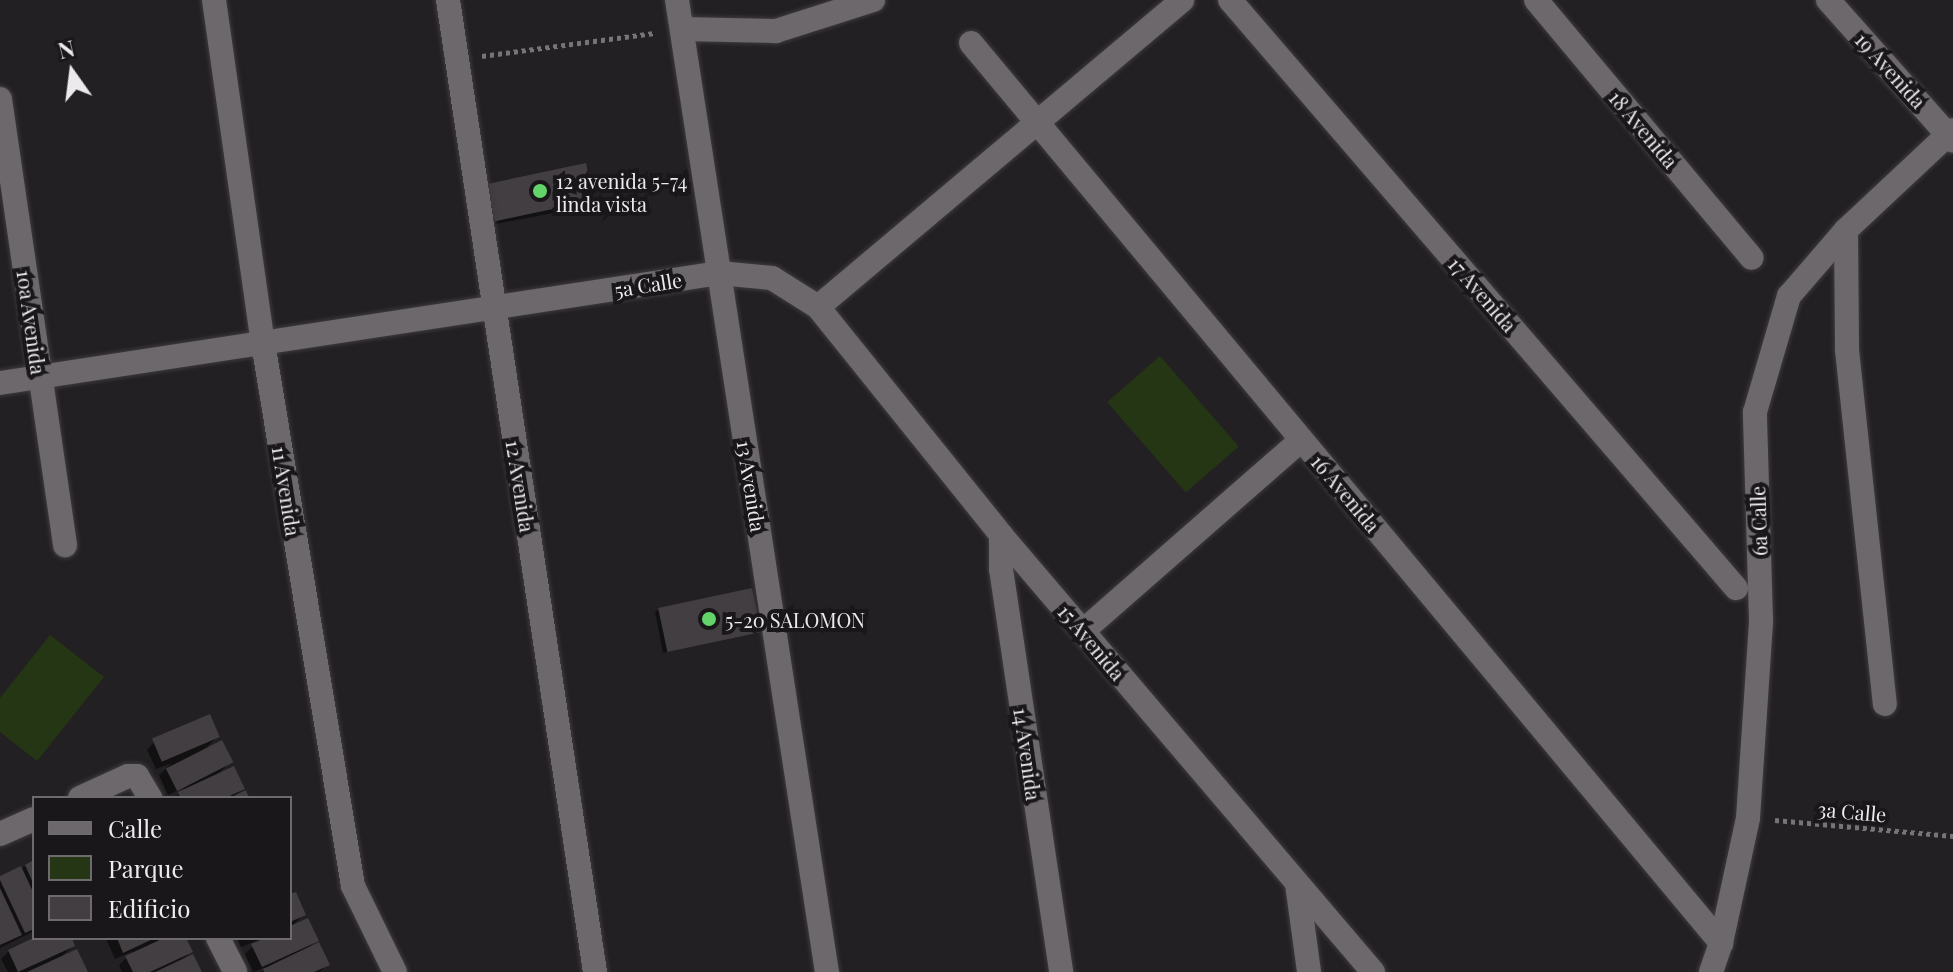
<!DOCTYPE html>
<style>
body{margin:0}
#map{position:relative;width:1953px;height:972px;overflow:hidden;background:#232023;font-family:"Playfair Display",serif}
div>[style]{position:absolute}
[style*='--x']{left:calc(var(--x)*1px);top:calc(var(--y)*1px);width:calc(var(--w)*1px);rotate:calc(var(--a)*1deg)}
.green>*{inset:0;background:#243614;transform-origin:0 0}
.shadow>*{inset:0;background:#0007}
.building>*{inset:0;background:#423e42;transform-origin:0 0}
.path>*{height:5px;margin-top:-2.5px;transform-origin:0;background:repeating-linear-gradient(90deg,#767476 0 4px,transparent 0 8px)}
.roads{filter:drop-shadow(0 0 2px #3d3b3e) drop-shadow(0 0 2px #3d3b3e)}
.minor>*{height:24px;margin:-12px;padding:0 12px;transform-origin:12px;border-radius:12px;background:#6c686c}
.dots>*{width:22px;height:22px;translate:-50% -50%;box-sizing:border-box;border:4px solid #1a171a;border-radius:50%}
span{translate:-50% -50%;white-space:nowrap;text-align:center;line-height:1.15;-webkit-text-stroke:8px #1a171a;paint-order:stroke}
.street-label{font-size:20px;color:#eceaec}
.poi-label{font-size:20px;color:#eceaec}
.left{translate:0 -50%;text-align:left}
.legend{position:absolute;left:32px;top:796px;width:260px;height:144px;box-sizing:border-box;background:#1a171a;border:2px solid #6e6b6e;margin:0;padding:10px 14px;list-style:none;font-size:24px;color:#eceaec}
.legend li{display:flex;align-items:center;gap:16px;height:40px}
.legend b{width:40px;border:2px solid #6e6b6e}
.north{position:absolute;left:32px;top:32px;width:80px;height:80px;-webkit-text-stroke:6px #1a171a;paint-order:stroke;rotate:346deg;font-size:22px;font-weight:700;line-height:32px;text-align:center;color:#eceaec}
.north::after{content:'';display:block;margin:auto;width:28px;height:36px;background:#eceaec;clip-path:polygon(50% 0,100% 100%,50% 72%,0 100%)}
</style>
<div id="map">
<div class="green">
<i style="left:1160px;top:356px;width:120px;height:70px;rotate:49deg"></i>
<i style="clip-path:polygon(50px 635px,104px 677px,37px 761px,0 732px,0 698px)"></i>
</div>
<div class="shadow">
<i style="clip-path:polygon(480px 191px,592px 199px,584px 207px,486px 226px)"></i>
<i style="clip-path:polygon(659px 609px,758px 631px,663px 653px,655px 612px)"></i>
<i style="clip-path:polygon(218px 736px,205px 749px,230px 762px,216px 776px,243px 788px,234px 798px,175px 798px,185px 787px,168px 795px,159px 775px,172px 763px,156px 769px,147px 750px,154px 742px)"></i>
<i style="clip-path:polygon(34px 862px,34px 931px,0 948px,0 878px)"></i>
<i style="clip-path:polygon(290px 896px,304px 914px,290px 928px,316px 940px,307px 950px,327px 964px,320px 972px,262px 972px,266px 967px,253px 972px,245px 954px,259px 940px,241px 947px,237px 938px,290px 938px)"></i>
<i style="clip-path:polygon(38px 938px,69px 938px,73px 946px,60px 958px,84px 972px,8px 972px,1px 959px,9px 951px)"></i>
<i style="clip-path:polygon(183px 938px,190px 952px,181px 961px,200px 972px,122px 972px,119px 965px,133px 951px,115px 959px,106px 939px)"></i>
</div>
<div class="building">
<i style="left:586px;top:163px;width:38px;height:102px;rotate:78deg"></i>
<i style="left:752px;top:588px;width:45px;height:96px;rotate:78deg"></i>
<i style="left:210px;top:714px;width:25px;height:63px;rotate:67deg"></i>
<i style="left:222px;top:740px;width:25px;height:63px;rotate:63deg"></i>
<i style="clip-path:polygon(234px 766px,245px 789px,225px 798px,180px 798px,178px 792px)"></i>
<i style="clip-path:polygon(246px 790px,249px 798px,229px 798px)"></i>
<i style="clip-path:polygon(34px 860px,34px 885px,25px 865px)"></i>
<i style="clip-path:polygon(21px 866px,34px 894px,34px 929px,25px 933px,0 880px,0 876px)"></i>
<i style="clip-path:polygon(0 888px,22px 935px,0 945px)"></i>
<i style="clip-path:polygon(296px 892px,306px 915px,290px 922px,290px 894px)"></i>
<i style="clip-path:polygon(308px 918px,319px 941px,262px 967px,251px 944px,265px 938px,290px 938px,290px 926px)"></i>
<i style="clip-path:polygon(33px 938px,72px 938px,75px 946px,18px 972px,8px 950px)"></i>
<i style="clip-path:polygon(117px 938px,155px 938px,123px 953px)"></i>
<i style="clip-path:polygon(164px 938px,186px 938px,193px 952px,150px 972px,133px 972px,125px 956px)"></i>
<i style="clip-path:polygon(319px 942px,330px 965px,314px 972px,264px 972px,263px 969px)"></i>
<i style="clip-path:polygon(77px 949px,88px 972px,27px 972px)"></i>
<i style="clip-path:polygon(193px 954px,202px 972px,155px 972px)"></i>
</div>
<div class="path">
<i style="--x:482;--y:56;--w:174;--a:-7.6"></i>
<i style="--x:1775;--y:820;--w:179;--a:5.1"></i>
</div>
<div class="roads">
<div class="minor">
<i style="--x:214;--y:0;--w:346;--a:81.9"></i>
<i style="--x:263;--y:343;--w:550;--a:80.59"></i>
<i style="--x:353;--y:886;--w:96;--a:64"></i>
<i style="--x:448;--y:0;--w:983;--a:81.4"></i>
<i style="--x:677;--y:0;--w:984;--a:81.23"></i>
<i style="--x:1230;--y:0;--w:776;--a:49.29"></i>
<i style="--x:1536;--y:0;--w:336;--a:50.1"></i>
<i style="--x:1828;--y:0;--w:188;--a:48.4"></i>
<i style="--x:682;--y:29;--w:94;--a:1.2"></i>
<i style="--x:776;--y:31;--w:102;--a:-17.7"></i>
<i style="--x:971;--y:43;--w:1172;--a:50.19"></i>
<i style="--x:0;--y:99;--w:451;--a:81.7"></i>
<i style="--x:1846;--y:230;--w:120;--a:89.5"></i>
<i style="--x:1847;--y:350;--w:356;--a:83.9"></i>
<i style="--x:818;--y:307;--w:292;--a:51.2"></i>
<i style="--x:1001;--y:535;--w:574;--a:49.59"></i>
<i style="--x:0;--y:383;--w:727;--a:-8.7"></i>
<i style="--x:719;--y:273;--w:53;--a:5.4"></i>
<i style="--x:772;--y:278;--w:54;--a:32.2"></i>
<i style="--x:818;--y:307;--w:476;--a:-40.1"></i>
<i style="--x:1001;--y:535;--w:34;--a:90"></i>
<i style="--x:1001;--y:569;--w:407;--a:81.5"></i>
<i style="--x:1083;--y:631;--w:290;--a:-41.2"></i>
<i style="--x:80;--y:798;--w:53;--a:-24.6"></i>
<i style="--x:128;--y:776;--w:9;--a:0"></i>
<i style="--x:137;--y:776;--w:26;--a:59"></i>
<i style="--x:0;--y:834;--w:37;--a:-24"></i>
<i style="--x:1297;--y:884;--w:89;--a:82.2"></i>
<i style="--x:218;--y:938;--w:38;--a:63"></i>
<i style="--x:1711;--y:972;--w:31;--a:-71"></i>
<i style="--x:1721;--y:943;--w:128;--a:-77.8"></i>
<i style="--x:1748;--y:818;--w:198;--a:-86.2"></i>
<i style="--x:1761;--y:620;--w:208;--a:-91.7"></i>
<i style="--x:1755;--y:412;--w:121;--a:-73.7"></i>
<i style="--x:1789;--y:296;--w:87;--a:-49.2"></i>
<i style="--x:1846;--y:230;--w:146;--a:-43.1"></i>
</div>
</div>
<div class="dots">
<i style="left:540px;top:191px;background:#62d469"></i>
<i style="left:709px;top:619px;background:#62d469"></i>
</div>
<div class="street-label">
<span style="left:1891px;top:70px;rotate:48deg">19 Avenida</span>
<span style="left:1644px;top:129px;rotate:50deg">18 Avenida</span>
<span style="left:648px;top:284px;rotate:-9deg">5a Calle</span>
<span style="left:1483px;top:294px;rotate:49deg">17 Avenida</span>
<span style="left:32px;top:322px;rotate:82deg">10a Avenida</span>
<span style="left:521px;top:486px;rotate:81deg">12 Avenida</span>
<span style="left:752px;top:486px;rotate:81deg">13 Avenida</span>
<span style="left:287px;top:491px;rotate:81deg">11 Avenida</span>
<span style="left:1346px;top:493px;rotate:50deg">16 Avenida</span>
<span style="left:1758px;top:521px;rotate:-92deg">6a Calle</span>
<span style="left:1092px;top:642px;rotate:50deg">15 Avenida</span>
<span style="left:1028px;top:754px;rotate:82deg">14 Avenida</span>
<span style="left:1852px;top:811px;rotate:5deg">3a Calle</span>
</div>
<div class="poi-label">
<span class="left" style="left:556px;top:192px">12 avenida 5-74<br>linda vista</span>
<span class="left" style="left:725px;top:619px">5-20 SALOMON</span>
</div>
<ul class="legend">
<li><b style="height:10px;background:#6c686c"></b>Calle</li>
<li><b style="height:22px;background:#243614"></b>Parque</li>
<li><b style="height:22px;background:#423e42"></b>Edificio</li>
</ul>
<div class="north">N</div>
</div>
